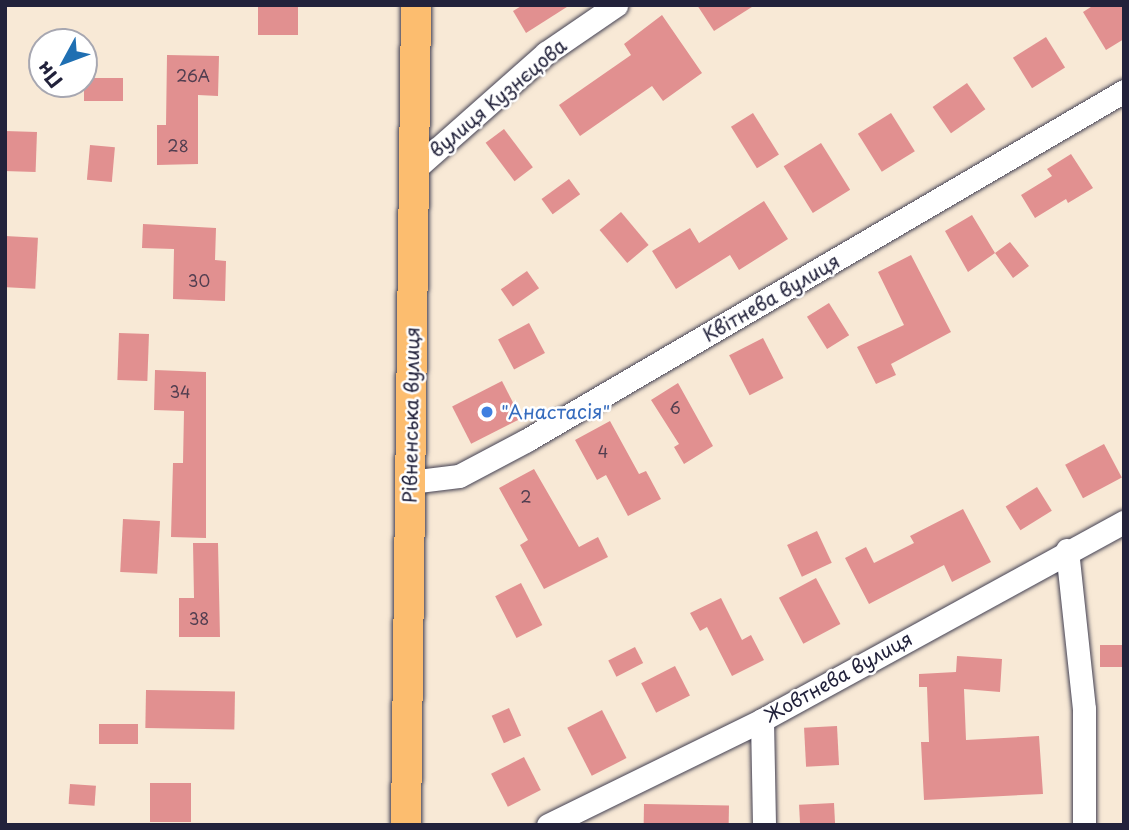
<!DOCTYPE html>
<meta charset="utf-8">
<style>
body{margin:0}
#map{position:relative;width:1129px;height:830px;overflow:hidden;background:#f8e9d6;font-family:"Playpen Sans",sans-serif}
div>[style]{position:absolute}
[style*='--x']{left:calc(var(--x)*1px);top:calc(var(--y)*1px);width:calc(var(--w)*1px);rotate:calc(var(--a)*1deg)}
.building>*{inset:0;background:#e19090;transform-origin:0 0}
.roads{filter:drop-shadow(0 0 2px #424052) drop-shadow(0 0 2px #424052)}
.minor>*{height:23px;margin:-11.5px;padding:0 11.5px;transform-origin:11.5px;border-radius:11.5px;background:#fff}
.major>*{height:30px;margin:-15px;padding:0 15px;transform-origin:15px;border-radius:15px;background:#fcbd6f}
.dots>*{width:19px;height:19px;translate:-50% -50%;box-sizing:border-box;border:4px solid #fff;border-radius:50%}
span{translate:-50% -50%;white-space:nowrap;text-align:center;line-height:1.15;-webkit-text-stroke:5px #fff;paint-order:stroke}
.number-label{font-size:16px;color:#523e50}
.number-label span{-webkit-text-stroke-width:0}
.street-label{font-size:19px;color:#22223b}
.shop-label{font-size:19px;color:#366cbe}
.left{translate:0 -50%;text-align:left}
.frame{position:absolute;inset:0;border:7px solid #22223b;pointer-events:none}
.north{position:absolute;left:28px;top:28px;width:70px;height:70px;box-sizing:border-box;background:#fff;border:2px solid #a7a7b1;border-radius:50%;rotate:229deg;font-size:19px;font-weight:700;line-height:28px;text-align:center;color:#22223b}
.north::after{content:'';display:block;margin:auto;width:24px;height:32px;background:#1f6fb2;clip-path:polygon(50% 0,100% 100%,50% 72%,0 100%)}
</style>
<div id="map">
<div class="building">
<i style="left:258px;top:5px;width:40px;height:30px"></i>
<i style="clip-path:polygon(523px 5px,570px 5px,526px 33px,513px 11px)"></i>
<i style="clip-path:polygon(697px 5px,755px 5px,714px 31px)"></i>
<i style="clip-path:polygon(1094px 5px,1124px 5px,1124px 39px,1106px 50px,1083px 12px)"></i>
<i style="clip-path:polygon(662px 15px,702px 73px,663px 101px,652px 86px,580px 136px,559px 105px,631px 55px,624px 44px)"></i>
<i style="left:1046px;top:37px;width:36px;height:39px;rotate:58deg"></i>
<i style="clip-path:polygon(167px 55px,219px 56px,218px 96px,198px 95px,198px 164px,157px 165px,157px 125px,166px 125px)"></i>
<i style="left:84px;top:78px;width:39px;height:23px"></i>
<i style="left:967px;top:83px;width:32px;height:42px;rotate:55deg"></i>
<i style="left:753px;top:113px;width:49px;height:26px;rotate:58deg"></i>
<i style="left:891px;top:113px;width:45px;height:39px;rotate:58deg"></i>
<i style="left:504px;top:129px;width:48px;height:23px;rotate:53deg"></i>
<i style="left:5px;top:131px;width:32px;height:40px;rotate:2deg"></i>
<i style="left:821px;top:143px;width:55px;height:44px;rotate:58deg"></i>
<i style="left:90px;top:145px;width:25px;height:35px;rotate:5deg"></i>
<i style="clip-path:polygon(1071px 154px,1093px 188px,1068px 203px,1066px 199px,1035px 218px,1021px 195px,1052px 176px,1047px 169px)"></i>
<i style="left:569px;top:179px;width:19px;height:34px;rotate:54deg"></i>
<i style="clip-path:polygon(764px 201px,788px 239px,739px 270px,730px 255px,676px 289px,652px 251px,690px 228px,699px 243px)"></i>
<i style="left:621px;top:212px;width:43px;height:28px;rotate:50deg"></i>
<i style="clip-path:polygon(972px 215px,995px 253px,1010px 242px,1029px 266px,1013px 278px,995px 253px,968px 272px,945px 231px)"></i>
<i style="clip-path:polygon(143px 224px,216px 228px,215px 260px,226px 261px,225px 301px,173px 299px,174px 249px,142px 248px)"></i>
<i style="left:5px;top:236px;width:33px;height:51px;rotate:3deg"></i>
<i style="clip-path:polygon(911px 255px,951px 332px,891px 364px,896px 375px,876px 384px,857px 347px,904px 325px,878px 272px)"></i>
<i style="left:527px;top:271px;width:21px;height:32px;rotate:55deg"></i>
<i style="left:829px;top:303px;width:38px;height:26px;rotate:58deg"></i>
<i style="left:529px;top:323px;width:34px;height:35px;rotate:62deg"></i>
<i style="left:119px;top:333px;width:30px;height:47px;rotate:2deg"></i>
<i style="left:763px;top:338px;width:45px;height:38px;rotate:63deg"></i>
<i style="clip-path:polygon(155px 370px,206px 372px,206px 538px,171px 537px,173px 463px,183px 463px,184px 411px,154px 410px)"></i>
<i style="left:502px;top:381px;width:42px;height:56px;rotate:63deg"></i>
<i style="clip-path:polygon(678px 383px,713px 446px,684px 464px,674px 447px,679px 444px,651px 400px)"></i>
<i style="clip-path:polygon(610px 421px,639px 474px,646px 471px,661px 499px,628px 516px,606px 475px,597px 480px,575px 440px)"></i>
<i style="left:1104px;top:444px;width:38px;height:44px;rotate:62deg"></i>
<i style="clip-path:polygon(534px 469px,579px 547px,598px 537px,608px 557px,544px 589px,520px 545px,528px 540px,499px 488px)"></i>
<i style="left:1037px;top:487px;width:28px;height:37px;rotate:58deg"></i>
<i style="clip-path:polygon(963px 509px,991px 562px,952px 582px,944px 565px,869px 604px,845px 558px,866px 547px,874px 563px,914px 543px,910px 536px)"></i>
<i style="left:123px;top:519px;width:37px;height:53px;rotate:3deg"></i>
<i style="left:817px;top:531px;width:35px;height:33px;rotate:65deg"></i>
<i style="clip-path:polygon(193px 543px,218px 543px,220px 637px,179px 637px,179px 598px,194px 598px)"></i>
<i style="left:816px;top:578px;width:52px;height:42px;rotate:62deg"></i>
<i style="left:521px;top:583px;width:47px;height:29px;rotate:63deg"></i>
<i style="clip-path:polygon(721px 598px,742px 640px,751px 635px,764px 660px,732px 676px,707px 627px,700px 631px,690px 613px)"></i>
<i style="left:1124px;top:645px;width:22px;height:24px;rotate:90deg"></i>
<i style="left:635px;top:647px;width:18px;height:30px;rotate:63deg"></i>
<i style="clip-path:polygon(957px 656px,1002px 659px,1000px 692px,964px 689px,966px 740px,1039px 736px,1043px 794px,924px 800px,921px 742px,929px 742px,927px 687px,919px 687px,919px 674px,956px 672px)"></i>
<i style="left:675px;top:666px;width:33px;height:38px;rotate:63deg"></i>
<i style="left:146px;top:690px;width:89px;height:38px;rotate:1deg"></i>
<i style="left:509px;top:708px;width:30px;height:19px;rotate:66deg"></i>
<i style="left:602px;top:710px;width:54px;height:39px;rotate:63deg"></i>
<i style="left:99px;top:724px;width:39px;height:20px"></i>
<i style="left:837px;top:726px;width:39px;height:33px;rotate:87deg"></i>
<i style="left:524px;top:757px;width:37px;height:37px;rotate:63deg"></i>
<i style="left:150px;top:783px;width:41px;height:39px"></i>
<i style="left:70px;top:784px;width:26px;height:20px;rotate:4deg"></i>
<i style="left:834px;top:803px;width:22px;height:35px;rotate:87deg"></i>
<i style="left:644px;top:804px;width:85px;height:21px;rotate:1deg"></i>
</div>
<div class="roads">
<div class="minor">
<i style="--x:416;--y:168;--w:174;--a:-41.5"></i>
<i style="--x:546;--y:53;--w:85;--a:-34.4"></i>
<i style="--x:410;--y:482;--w:49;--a:-7"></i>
<i style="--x:459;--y:476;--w:77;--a:-27.9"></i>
<i style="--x:527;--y:440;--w:692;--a:-30.31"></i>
<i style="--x:1067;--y:550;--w:160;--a:83.9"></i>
<i style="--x:1084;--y:709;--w:116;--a:90"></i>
<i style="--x:762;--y:720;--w:105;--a:88.9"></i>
<i style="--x:548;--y:825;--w:238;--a:-26.1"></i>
<i style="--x:762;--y:720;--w:413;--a:-28.7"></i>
</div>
<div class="major">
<i style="--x:406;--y:825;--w:820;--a:-89.3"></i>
</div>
</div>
<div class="dots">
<i style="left:487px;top:412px;background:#3f7fe0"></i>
</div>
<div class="number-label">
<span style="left:193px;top:75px">26А</span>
<span style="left:178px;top:145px">28</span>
<span style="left:199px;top:280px">30</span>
<span style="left:180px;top:391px">34</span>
<span style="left:675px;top:407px">6</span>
<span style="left:603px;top:451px">4</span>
<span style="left:526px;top:496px">2</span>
<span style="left:199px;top:618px">38</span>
</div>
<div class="street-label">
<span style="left:498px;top:98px;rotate:-40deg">вулиця Кузнєцова</span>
<span style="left:771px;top:298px;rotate:-30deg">Квітнева вулиця</span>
<span style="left:411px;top:415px;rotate:-89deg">Рівненська вулиця</span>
<span style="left:838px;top:677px;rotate:-29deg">Жовтнева вулиця</span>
</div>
<div class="shop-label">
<span class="left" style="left:501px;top:412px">"Анастасія"</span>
</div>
<div class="frame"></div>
<div class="north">Пн</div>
</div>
